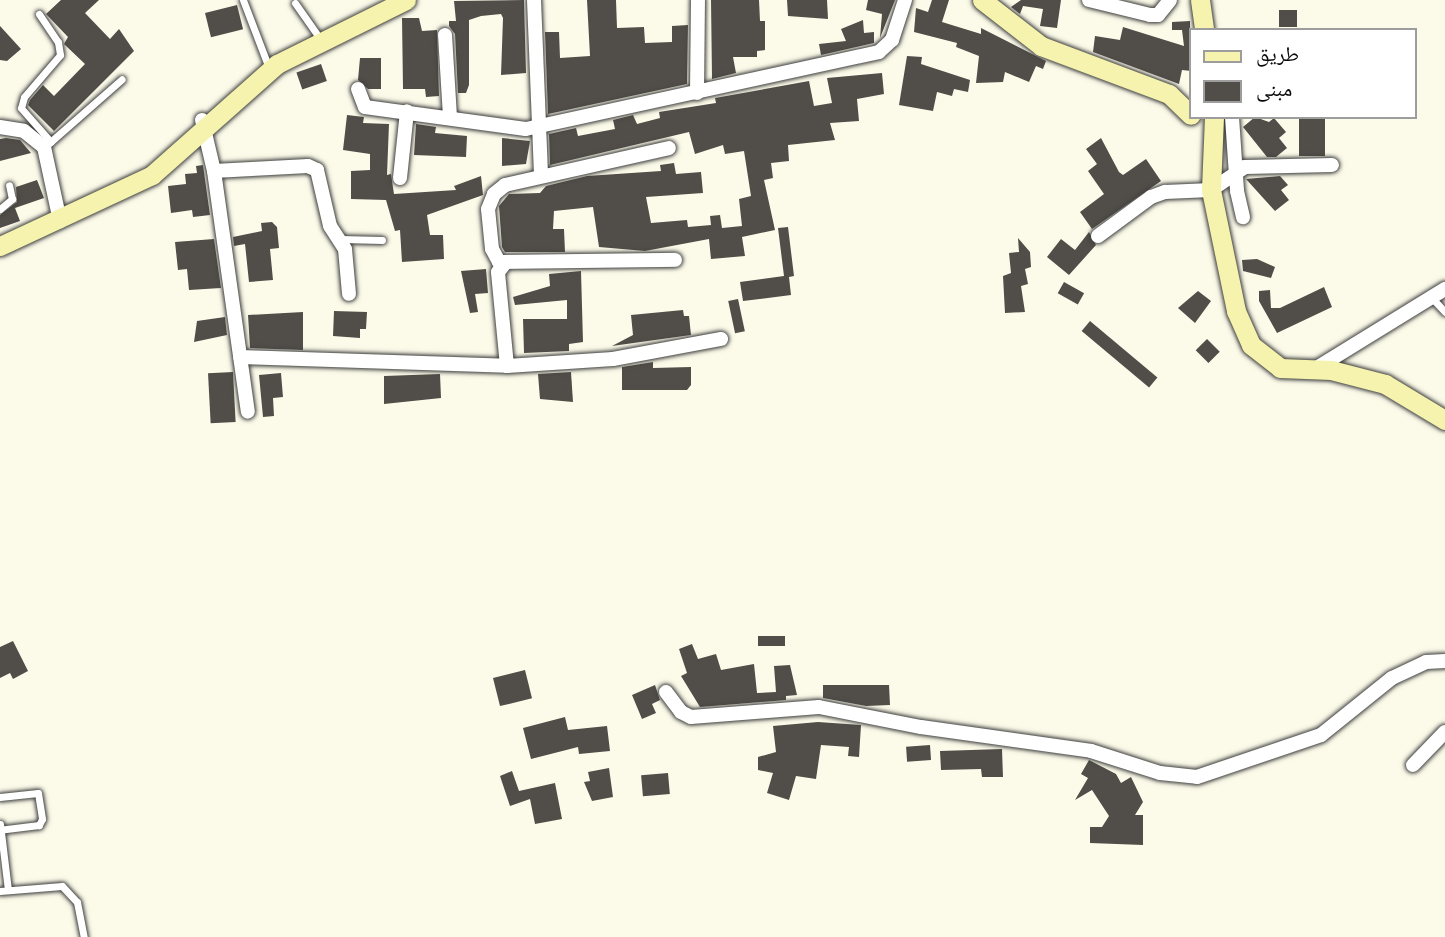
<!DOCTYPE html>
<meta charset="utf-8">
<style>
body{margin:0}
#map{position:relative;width:1445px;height:937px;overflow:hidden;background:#fcfbea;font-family:Lora,"Noto Naskh Arabic",serif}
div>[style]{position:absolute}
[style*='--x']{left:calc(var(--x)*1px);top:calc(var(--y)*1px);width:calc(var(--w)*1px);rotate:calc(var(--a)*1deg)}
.building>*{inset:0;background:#514d48;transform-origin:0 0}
.roads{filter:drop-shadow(0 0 2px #3d3d3d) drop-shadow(0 0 2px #3d3d3d)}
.lane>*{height:7px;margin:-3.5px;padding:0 3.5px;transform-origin:3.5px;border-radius:3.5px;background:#fff}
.street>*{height:14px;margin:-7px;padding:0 7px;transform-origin:7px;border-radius:7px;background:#fff}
.secondary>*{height:19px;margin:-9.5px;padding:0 9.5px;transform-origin:9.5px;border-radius:9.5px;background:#f5f3ad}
span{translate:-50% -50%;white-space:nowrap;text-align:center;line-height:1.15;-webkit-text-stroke:7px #fff;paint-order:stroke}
.legend{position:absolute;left:1189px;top:28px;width:228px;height:91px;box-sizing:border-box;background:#fff;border:2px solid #9d9d9d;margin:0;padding:9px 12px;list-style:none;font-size:21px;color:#0a0a0a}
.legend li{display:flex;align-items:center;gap:14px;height:35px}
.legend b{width:35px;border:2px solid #9d9d9d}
</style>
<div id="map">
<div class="building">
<i style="clip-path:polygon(61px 0,99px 0,85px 13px,110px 39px,119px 29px,134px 51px,54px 131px,28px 105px,30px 100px,43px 85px,54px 96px,85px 64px,64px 44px,68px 37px,46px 14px)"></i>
<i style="clip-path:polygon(524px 0,526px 73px,501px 75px,503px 18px,501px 14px,481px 16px,469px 20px,469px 85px,466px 93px,458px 93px,455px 34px,449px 26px,449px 21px,456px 21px,454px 1px)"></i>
<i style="clip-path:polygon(587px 0,616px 0,617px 28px,644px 27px,645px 43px,672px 42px,672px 26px,688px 25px,687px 84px,548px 114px,545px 32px,559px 32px,560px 58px,590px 56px)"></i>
<i style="clip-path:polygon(711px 0,759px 0,760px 21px,765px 21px,765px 50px,757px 51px,757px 57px,733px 57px,736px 73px,712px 79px)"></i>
<i style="clip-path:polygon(787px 0,827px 0,828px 19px,788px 16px)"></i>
<i style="clip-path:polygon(868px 0,895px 0,880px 38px,882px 14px,866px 10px)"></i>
<i style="clip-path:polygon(932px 0,949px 0,942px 22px,981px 34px,981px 28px,1046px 61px,1043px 69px,1036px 66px,1029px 82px,1005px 72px,1003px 82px,976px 83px,979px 56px,956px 47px,957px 43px,914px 32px,916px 8px,928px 12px)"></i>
<i style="clip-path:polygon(1021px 0,1061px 0,1057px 28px,1040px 26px,1043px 9px,1023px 6px,1020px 14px,1011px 7px)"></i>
<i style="left:237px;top:5px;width:25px;height:33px;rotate:76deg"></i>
<i style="left:1279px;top:10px;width:18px;height:17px"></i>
<i style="clip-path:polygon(402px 18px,419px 18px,422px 31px,437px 30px,439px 96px,426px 97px,425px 89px,403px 89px)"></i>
<i style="clip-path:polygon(863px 20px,864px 33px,874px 32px,874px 43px,821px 55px,819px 44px,846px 41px,841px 29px)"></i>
<i style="clip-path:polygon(1190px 21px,1191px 71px,1182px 70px,1179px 84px,1093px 52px,1095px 36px,1120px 40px,1123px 27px,1184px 46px,1182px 30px,1172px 30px,1172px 22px)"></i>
<i style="clip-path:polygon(0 26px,21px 49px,7px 61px,0 60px)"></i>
<i style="clip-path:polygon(907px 56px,922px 57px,921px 64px,970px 80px,968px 92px,954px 89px,952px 96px,937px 92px,933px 111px,899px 105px)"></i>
<i style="clip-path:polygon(360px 58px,381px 58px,381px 89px,368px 89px,358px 80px)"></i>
<i style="left:321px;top:64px;width:18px;height:26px;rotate:71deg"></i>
<i style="clip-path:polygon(882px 73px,884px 94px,857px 99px,859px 121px,830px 123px,835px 140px,788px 145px,789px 161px,771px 163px,773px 178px,764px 180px,775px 230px,742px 237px,745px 256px,711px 259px,709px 239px,645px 251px,599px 247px,593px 207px,554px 211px,553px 229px,564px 229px,565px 252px,505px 252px,502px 247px,499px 206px,509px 194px,540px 193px,546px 186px,587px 176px,661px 171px,660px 165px,674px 163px,676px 174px,701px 172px,703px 193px,646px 197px,651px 223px,687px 220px,688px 227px,711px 225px,710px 216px,720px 215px,722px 228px,742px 226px,739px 199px,751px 196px,744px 151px,725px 154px,723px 145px,695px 154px,689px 132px,550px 165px,549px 134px,576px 128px,578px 136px,615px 129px,613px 120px,633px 115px,637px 124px,660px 118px,659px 112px,716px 103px,715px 98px,809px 81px,814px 106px,832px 103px,827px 78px)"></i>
<i style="clip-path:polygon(347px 115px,364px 117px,363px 123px,389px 124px,387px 175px,391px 174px,394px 194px,456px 190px,454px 186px,481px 176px,483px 195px,427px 215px,430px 235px,443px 235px,444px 259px,402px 262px,400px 230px,395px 231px,386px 200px,351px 199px,351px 171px,370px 170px,370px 154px,343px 150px)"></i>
<i style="clip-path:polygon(1255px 117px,1269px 122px,1274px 118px,1286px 132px,1279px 138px,1287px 148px,1276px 157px,1267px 157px,1243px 127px)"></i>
<i style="left:1299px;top:117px;width:26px;height:39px"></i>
<i style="clip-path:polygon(416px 124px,436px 127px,435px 133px,467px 136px,466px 157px,414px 155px)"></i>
<i style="clip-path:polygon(6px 138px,20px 140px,31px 153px,0 161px,0 139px)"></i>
<i style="clip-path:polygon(502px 138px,530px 141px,526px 164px,502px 166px)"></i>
<i style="clip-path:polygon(1101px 138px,1119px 172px,1123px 175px,1146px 159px,1161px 181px,1092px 229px,1080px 212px,1104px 194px,1088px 171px,1097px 164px,1086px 149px)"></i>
<i style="clip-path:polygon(203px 165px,210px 215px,193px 217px,192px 210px,171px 213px,168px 186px,186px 184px,185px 174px,197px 173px,196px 166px)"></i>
<i style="clip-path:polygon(1280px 176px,1288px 185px,1281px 190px,1289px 200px,1275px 211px,1246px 179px)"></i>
<i style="clip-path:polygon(37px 180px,44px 198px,15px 208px,20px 221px,0 228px,0 215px,17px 202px,16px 187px)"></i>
<i style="clip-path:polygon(272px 222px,277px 227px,279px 248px,270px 249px,273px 280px,249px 282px,245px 244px,234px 246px,233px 237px,262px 231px,261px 223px)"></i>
<i style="clip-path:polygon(788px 227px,794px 276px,789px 277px,791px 295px,743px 301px,740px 282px,784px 276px,778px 228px)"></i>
<i style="clip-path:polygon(1089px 232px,1096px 245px,1069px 275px,1047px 257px,1061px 239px,1075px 250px)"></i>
<i style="clip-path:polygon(1018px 238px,1030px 252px,1031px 267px,1025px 269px,1028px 284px,1021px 286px,1025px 312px,1005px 313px,1003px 276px,1011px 273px,1009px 253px,1019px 252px)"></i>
<i style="clip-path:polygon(214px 239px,221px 288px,189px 290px,187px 269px,178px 270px,175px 242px)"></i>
<i style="clip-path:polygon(1257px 259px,1275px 267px,1271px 278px,1243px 271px,1242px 260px)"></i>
<i style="clip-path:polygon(486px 269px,488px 293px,475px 294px,478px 312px,470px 313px,461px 271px)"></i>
<i style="clip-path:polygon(581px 271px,583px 342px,569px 344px,569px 351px,524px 353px,523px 319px,567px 319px,567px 300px,515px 305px,513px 297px,550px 286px,549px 274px)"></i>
<i style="left:1064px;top:282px;width:23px;height:13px;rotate:29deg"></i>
<i style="clip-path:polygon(1324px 287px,1332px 307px,1277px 333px,1259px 301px,1259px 291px,1270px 290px,1271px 308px,1280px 308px)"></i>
<i style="clip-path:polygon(1198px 291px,1211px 301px,1195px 323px,1178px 308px)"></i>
<i style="left:738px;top:299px;width:33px;height:10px;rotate:78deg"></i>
<i style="clip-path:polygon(683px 310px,684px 316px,689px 316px,691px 335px,612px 346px,633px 335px,631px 315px)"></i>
<i style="clip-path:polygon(334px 311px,367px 312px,366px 329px,360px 329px,360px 338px,333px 336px)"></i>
<i style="clip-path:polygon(303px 312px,303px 350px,250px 348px,248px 315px)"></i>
<i style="clip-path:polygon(225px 317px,227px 335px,194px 342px,197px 321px)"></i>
<i style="left:1090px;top:321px;width:88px;height:13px;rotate:40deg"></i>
<i style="left:1207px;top:339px;width:18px;height:16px;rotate:45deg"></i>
<i style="clip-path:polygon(653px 362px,653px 368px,691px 367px,691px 385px,687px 390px,622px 390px,622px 367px)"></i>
<i style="left:233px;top:372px;width:50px;height:25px;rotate:87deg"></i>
<i style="clip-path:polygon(571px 372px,573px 402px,540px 399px,538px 374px)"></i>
<i style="clip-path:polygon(281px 373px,283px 397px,273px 398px,274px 416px,263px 417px,259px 375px)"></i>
<i style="clip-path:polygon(440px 374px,441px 398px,384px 404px,384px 376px)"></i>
<i style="left:785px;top:636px;width:10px;height:27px;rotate:90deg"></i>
<i style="clip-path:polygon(13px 641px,28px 671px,13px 679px,10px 673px,0 678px,0 647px)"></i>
<i style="clip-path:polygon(692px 644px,698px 659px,716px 654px,721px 670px,754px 664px,757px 693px,776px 692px,774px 666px,790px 665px,797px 695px,786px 696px,786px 700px,700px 707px,681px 676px,687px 673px,679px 649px)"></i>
<i style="left:525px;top:670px;width:29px;height:33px;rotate:76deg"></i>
<i style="clip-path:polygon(655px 685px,660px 700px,652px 704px,656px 713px,642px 719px,632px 695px)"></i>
<i style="clip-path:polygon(823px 685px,889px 685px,890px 705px,866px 706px,823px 698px)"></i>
<i style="clip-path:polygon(565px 717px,568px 730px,607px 726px,610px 751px,579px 754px,578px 747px,531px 759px,523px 728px)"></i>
<i style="clip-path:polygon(818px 722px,861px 725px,859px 757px,848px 756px,849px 747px,821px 745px,816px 779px,796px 776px,789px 800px,767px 793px,773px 773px,758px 770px,758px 757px,776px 752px,773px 726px)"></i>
<i style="left:930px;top:745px;width:15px;height:24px;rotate:86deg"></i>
<i style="clip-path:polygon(1002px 749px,1003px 777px,982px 777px,981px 769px,941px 770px,940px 751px)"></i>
<i style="clip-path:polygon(1089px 760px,1116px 774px,1121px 783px,1131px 777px,1143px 802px,1135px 815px,1143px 815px,1143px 845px,1090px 843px,1090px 827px,1102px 827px,1109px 816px,1092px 790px,1075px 800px,1088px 778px,1081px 774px)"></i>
<i style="clip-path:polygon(609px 768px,613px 797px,592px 801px,584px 782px,590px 781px,588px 772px)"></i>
<i style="clip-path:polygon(512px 771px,519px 791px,555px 783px,562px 819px,535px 824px,530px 799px,510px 806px,500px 776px)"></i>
<i style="left:668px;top:773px;width:21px;height:27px;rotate:85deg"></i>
</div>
<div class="roads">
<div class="lane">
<i style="--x:243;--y:0;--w:73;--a:69.1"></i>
<i style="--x:295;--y:3;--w:37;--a:55"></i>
<i style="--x:39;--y:14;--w:34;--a:56"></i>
<i style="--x:58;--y:42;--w:13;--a:81"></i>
<i style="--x:60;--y:55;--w:55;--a:130.6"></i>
<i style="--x:24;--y:97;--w:11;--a:105"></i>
<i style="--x:21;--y:108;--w:45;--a:48.6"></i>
<i style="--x:48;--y:144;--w:98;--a:-41.3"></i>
<i style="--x:0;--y:209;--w:16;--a:-40"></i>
<i style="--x:12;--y:199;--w:14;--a:-102"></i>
<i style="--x:341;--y:239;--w:41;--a:1.4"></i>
<i style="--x:1432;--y:298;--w:19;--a:47"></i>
<i style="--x:0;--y:797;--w:38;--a:-6"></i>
<i style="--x:38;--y:793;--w:26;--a:81"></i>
<i style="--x:42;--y:819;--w:7;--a:117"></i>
<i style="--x:39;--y:825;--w:39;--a:173"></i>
<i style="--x:0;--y:824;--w:66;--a:83.1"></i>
<i style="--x:0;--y:891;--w:62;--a:-4.6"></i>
<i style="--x:62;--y:886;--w:22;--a:47"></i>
<i style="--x:77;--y:902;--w:36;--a:79"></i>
</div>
<div class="street">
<i style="--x:534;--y:0;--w:175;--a:87.7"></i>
<i style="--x:1089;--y:0;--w:63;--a:13.8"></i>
<i style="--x:1150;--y:15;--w:8;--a:0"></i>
<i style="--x:1158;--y:15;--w:19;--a:-51"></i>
<i style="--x:445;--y:35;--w:81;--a:86.5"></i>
<i style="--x:358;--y:89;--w:19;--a:69"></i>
<i style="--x:365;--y:107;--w:162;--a:7.8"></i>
<i style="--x:526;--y:129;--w:361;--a:-12.3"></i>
<i style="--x:879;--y:52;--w:18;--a:-43"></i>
<i style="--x:892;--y:40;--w:42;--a:-72"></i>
<i style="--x:697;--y:93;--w:93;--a:-89.4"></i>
<i style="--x:1232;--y:117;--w:74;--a:86.1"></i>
<i style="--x:1237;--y:191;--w:27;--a:77"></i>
<i style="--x:202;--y:120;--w:52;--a:76.8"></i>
<i style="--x:214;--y:171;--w:243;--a:82"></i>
<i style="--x:0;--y:127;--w:24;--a:9"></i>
<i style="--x:24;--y:131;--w:26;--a:39"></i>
<i style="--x:44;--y:147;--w:76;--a:77.8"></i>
<i style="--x:214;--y:171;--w:94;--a:-3"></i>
<i style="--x:308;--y:166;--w:10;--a:24"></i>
<i style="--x:317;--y:170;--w:57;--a:76.9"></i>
<i style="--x:330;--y:226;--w:27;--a:57"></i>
<i style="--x:345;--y:249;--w:45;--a:84.9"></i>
<i style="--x:400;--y:178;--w:67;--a:-84"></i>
<i style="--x:1098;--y:236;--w:66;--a:-36.3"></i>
<i style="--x:1151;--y:197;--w:15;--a:-20"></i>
<i style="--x:1165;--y:192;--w:46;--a:-2.5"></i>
<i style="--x:1211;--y:190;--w:41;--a:-34.1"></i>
<i style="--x:1245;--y:167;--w:87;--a:-1.3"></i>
<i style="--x:506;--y:262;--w:7;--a:180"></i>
<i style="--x:499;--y:262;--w:15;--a:-118"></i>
<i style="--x:492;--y:249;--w:40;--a:-95.7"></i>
<i style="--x:488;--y:209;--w:16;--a:-68"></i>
<i style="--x:494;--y:194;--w:14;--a:-39"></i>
<i style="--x:505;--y:185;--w:168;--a:-12.7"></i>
<i style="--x:240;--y:357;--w:267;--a:1.9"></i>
<i style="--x:507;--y:366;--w:106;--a:-3.8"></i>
<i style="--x:613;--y:359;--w:110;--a:-10.5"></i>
<i style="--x:507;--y:366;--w:94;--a:-95.5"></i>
<i style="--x:498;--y:272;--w:13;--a:-51"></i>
<i style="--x:506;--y:262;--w:169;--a:-0.7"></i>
<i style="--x:1315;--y:369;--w:153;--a:-31.6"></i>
<i style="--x:666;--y:692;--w:25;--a:53"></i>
<i style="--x:681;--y:712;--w:11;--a:27"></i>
<i style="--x:691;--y:717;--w:128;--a:-4.5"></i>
<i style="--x:819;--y:707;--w:104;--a:11.1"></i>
<i style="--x:921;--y:727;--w:172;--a:8"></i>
<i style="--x:1091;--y:751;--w:72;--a:17.7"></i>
<i style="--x:1160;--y:773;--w:37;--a:6"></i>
<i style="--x:1197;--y:777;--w:131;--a:-18.7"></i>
<i style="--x:1321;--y:735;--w:91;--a:-38.8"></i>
<i style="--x:1392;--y:678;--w:38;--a:-25"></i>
<i style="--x:1426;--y:662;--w:19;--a:-3"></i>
<i style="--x:1413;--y:765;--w:46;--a:-45.9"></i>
</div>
<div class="secondary">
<i style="--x:982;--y:0;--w:75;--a:37.9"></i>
<i style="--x:1041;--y:46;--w:137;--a:20.6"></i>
<i style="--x:1169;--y:94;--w:30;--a:44"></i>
<i style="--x:1200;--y:0;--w:30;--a:82"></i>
<i style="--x:1214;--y:117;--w:73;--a:92.4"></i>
<i style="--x:1211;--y:190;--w:124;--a:78.3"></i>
<i style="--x:1236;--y:311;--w:37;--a:66"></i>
<i style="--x:1251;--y:345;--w:37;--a:38"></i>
<i style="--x:1280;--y:368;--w:51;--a:2.2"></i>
<i style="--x:1331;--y:370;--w:56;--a:14.5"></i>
<i style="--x:1385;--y:384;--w:70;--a:31"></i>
<i style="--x:0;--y:246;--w:168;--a:-25"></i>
<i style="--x:152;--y:175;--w:167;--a:-41.6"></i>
<i style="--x:277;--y:64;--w:144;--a:-26.4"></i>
</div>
</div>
<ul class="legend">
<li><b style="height:9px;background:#f5f3ad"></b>طريق</li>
<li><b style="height:19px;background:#514d48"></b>مبنى</li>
</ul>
</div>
